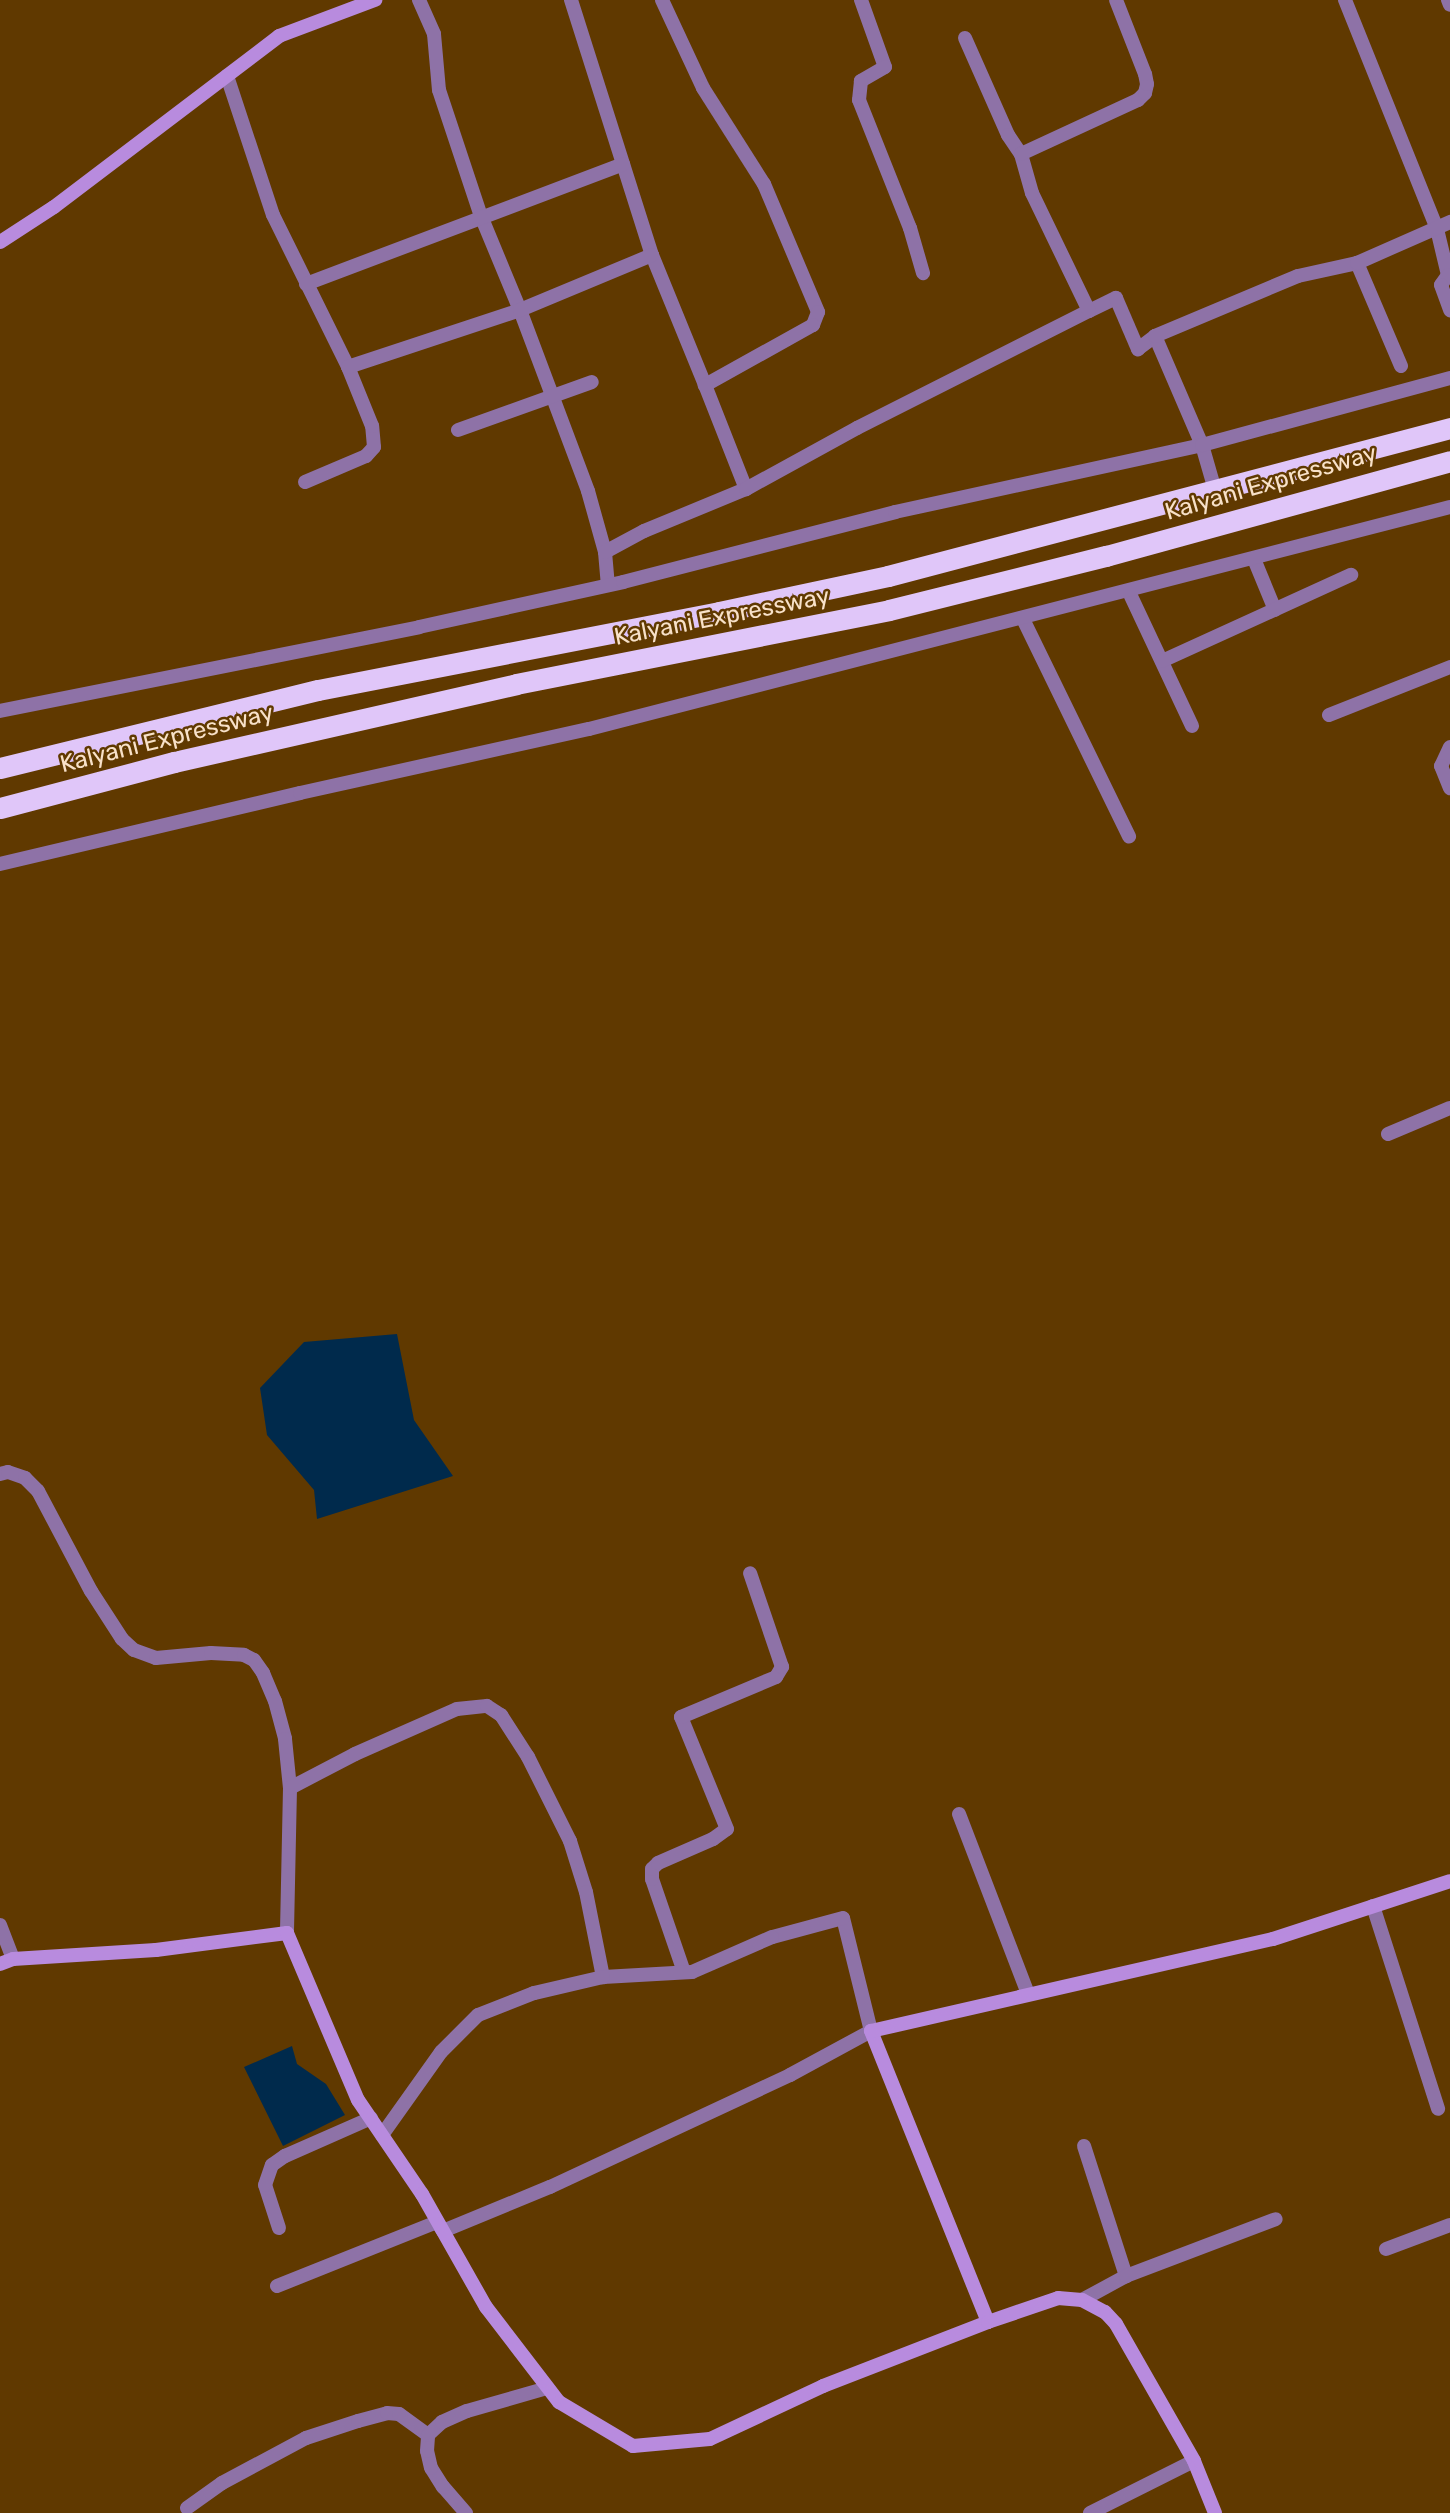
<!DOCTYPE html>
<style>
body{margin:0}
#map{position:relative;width:1450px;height:2513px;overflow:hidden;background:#603900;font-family:Rubik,sans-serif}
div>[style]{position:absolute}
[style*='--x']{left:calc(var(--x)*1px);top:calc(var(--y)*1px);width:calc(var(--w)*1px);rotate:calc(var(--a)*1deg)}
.water>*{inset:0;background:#002a4c}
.street>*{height:14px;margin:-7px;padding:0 7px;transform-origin:7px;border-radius:7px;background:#8e72a7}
.secondary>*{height:14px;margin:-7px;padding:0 7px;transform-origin:7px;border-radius:7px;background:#b88bde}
.highway>*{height:21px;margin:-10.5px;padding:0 10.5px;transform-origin:10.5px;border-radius:10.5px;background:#e0c6f9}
span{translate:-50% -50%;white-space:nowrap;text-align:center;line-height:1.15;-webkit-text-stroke:5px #603900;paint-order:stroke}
.street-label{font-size:24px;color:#f8e1c8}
</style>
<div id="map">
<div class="water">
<i style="clip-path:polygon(397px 1334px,414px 1420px,453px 1476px,317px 1519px,314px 1490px,267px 1435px,260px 1388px,304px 1342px)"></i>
<i style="clip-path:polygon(292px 2046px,297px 2064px,326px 2084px,345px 2115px,283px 2146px,244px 2067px)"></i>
</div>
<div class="street">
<i style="--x:419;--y:0;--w:37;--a:66"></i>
<i style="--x:434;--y:34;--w:56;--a:84.9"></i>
<i style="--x:439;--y:90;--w:133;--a:71.6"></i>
<i style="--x:481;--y:216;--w:102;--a:67.5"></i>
<i style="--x:520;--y:310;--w:193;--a:69.4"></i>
<i style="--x:588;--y:491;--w:63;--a:74.4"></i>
<i style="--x:605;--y:552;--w:33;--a:85"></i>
<i style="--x:571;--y:0;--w:268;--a:72.4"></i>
<i style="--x:652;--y:255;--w:140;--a:67.8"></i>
<i style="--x:662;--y:0;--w:97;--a:65"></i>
<i style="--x:703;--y:88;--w:114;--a:57.6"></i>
<i style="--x:764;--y:184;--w:139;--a:67.1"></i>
<i style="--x:818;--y:312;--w:14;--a:111"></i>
<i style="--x:813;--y:325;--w:124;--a:150.9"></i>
<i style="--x:705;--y:385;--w:112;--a:68.5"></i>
<i style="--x:861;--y:0;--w:71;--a:70.3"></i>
<i style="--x:885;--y:67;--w:28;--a:150"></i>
<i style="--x:861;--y:81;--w:19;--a:96"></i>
<i style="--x:859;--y:100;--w:138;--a:68.3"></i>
<i style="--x:910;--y:228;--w:47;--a:73.9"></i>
<i style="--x:1345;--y:0;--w:247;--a:68.1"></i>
<i style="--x:1437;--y:229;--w:47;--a:76.6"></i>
<i style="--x:1448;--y:275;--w:12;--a:125"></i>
<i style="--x:1441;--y:285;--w:27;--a:70"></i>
<i style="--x:1448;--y:0;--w:5;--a:68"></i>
<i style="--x:965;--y:38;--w:106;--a:66.1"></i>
<i style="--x:1008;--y:135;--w:23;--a:56"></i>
<i style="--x:227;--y:76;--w:146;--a:71.7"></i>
<i style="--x:273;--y:215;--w:169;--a:63.7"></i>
<i style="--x:306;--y:284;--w:339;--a:-20.7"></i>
<i style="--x:1089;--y:311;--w:30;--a:-26"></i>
<i style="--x:1116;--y:298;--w:56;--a:66.7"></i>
<i style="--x:1138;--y:349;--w:21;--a:-37"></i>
<i style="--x:1155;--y:336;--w:119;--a:66.7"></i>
<i style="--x:1202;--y:445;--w:47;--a:73.9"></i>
<i style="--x:1155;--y:336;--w:155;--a:-22.8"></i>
<i style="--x:1298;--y:276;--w:60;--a:-12.4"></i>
<i style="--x:1401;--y:366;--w:112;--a:-113.1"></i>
<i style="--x:1357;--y:263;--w:102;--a:-23.8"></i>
<i style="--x:458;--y:430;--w:142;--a:-19.7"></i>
<i style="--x:305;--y:482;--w:66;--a:-23.1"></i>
<i style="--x:366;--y:456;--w:12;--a:-48"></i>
<i style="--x:374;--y:447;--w:21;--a:-95"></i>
<i style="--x:372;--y:426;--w:64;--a:-112.1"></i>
<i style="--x:348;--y:367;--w:181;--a:-18.3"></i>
<i style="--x:520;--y:310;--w:143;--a:-22.6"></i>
<i style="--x:605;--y:552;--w:44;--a:-28.3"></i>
<i style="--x:644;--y:531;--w:110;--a:-22.4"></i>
<i style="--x:746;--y:489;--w:127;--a:-28.8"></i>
<i style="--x:857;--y:428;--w:260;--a:-26.8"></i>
<i style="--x:1089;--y:311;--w:131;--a:-115.8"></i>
<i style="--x:1032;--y:193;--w:41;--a:-105.8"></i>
<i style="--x:1021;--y:154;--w:129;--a:-24.8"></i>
<i style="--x:1138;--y:100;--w:10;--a:-45"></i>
<i style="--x:1145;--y:93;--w:9;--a:-77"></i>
<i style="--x:1147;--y:84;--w:10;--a:-101"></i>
<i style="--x:1145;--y:74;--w:79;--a:-111.4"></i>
<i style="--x:1254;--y:559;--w:55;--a:67.6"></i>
<i style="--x:1129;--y:592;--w:148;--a:64.8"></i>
<i style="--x:1023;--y:619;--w:242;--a:64"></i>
<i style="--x:1162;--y:661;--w:208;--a:-24.5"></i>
<i style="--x:0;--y:711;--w:427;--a:-11.3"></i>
<i style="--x:419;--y:627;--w:209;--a:-12.4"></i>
<i style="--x:623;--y:582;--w:281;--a:-14.4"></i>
<i style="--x:895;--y:512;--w:314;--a:-12.3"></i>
<i style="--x:1202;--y:445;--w:257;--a:-15.1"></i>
<i style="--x:1329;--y:715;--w:130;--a:-21.6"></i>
<i style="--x:1450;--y:747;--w:21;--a:115"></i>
<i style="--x:1441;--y:766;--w:24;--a:68"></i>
<i style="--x:0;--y:864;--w:308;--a:-13.3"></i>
<i style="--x:300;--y:793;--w:296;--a:-12.5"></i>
<i style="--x:589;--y:729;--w:889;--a:-14.46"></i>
<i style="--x:1388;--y:1134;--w:67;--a:-22.8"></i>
<i style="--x:0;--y:1474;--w:8;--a:-14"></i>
<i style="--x:8;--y:1472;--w:18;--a:19"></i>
<i style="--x:25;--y:1478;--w:18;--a:45"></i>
<i style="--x:38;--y:1491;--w:113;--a:62.1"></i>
<i style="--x:91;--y:1591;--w:57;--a:57.1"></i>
<i style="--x:122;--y:1639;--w:16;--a:43"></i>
<i style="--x:134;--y:1650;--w:23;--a:20"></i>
<i style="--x:156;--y:1658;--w:55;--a:-5.2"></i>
<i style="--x:211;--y:1653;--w:33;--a:3"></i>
<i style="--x:244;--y:1655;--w:11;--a:27"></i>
<i style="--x:254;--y:1660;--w:16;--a:55"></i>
<i style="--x:263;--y:1673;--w:30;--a:67"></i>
<i style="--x:275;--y:1701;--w:39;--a:75"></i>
<i style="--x:285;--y:1739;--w:49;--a:84.2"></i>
<i style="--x:290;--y:1788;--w:145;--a:91.2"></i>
<i style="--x:290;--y:1788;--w:73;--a:-27.6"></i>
<i style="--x:355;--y:1754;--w:111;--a:-23.8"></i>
<i style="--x:457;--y:1709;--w:30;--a:-6"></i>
<i style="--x:487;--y:1706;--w:17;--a:33"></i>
<i style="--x:501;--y:1715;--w:50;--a:57.3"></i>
<i style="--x:528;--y:1757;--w:94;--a:63.4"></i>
<i style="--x:570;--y:1841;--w:53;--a:72.6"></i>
<i style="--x:586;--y:1892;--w:87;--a:78.7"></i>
<i style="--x:959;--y:1814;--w:193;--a:69"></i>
<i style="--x:1373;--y:1906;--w:213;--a:72.2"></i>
<i style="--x:0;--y:1925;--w:36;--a:69"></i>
<i style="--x:684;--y:1972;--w:98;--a:-109"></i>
<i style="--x:652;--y:1879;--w:10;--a:-90"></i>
<i style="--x:652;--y:1869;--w:8;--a:-45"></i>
<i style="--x:658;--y:1863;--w:60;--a:-23.6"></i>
<i style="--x:713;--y:1839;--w:17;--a:-36"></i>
<i style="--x:727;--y:1829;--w:121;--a:-112.3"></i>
<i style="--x:681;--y:1717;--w:103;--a:-22.8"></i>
<i style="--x:776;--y:1677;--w:12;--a:-59"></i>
<i style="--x:782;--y:1667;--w:99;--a:-108.8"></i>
<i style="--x:1084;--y:2146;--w:137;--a:72.1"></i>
<i style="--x:279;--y:2228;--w:45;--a:-108"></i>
<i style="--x:265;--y:2185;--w:21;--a:-71"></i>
<i style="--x:272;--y:2165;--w:16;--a:-35"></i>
<i style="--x:285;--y:2156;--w:94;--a:-23.8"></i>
<i style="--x:1386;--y:2249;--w:68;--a:-20.6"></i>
<i style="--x:277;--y:2286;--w:172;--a:-21.8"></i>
<i style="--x:437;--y:2222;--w:11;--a:56"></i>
<i style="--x:443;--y:2231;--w:116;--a:-22.4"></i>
<i style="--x:550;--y:2187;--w:265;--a:-25"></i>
<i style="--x:790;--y:2075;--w:92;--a:-28.5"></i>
<i style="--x:871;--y:2031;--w:116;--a:-103.9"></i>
<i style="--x:843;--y:1918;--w:73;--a:165"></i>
<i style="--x:772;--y:1937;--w:87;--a:156.4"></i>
<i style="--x:692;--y:1972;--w:89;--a:176.8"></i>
<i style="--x:603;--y:1977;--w:71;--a:166.9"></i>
<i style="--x:534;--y:1993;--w:60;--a:158.6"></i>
<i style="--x:478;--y:2015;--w:52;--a:135"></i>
<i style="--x:441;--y:2052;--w:102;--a:125.4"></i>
<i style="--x:1082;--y:2300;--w:50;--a:-28.6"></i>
<i style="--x:1126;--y:2276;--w:160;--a:-20.8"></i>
<i style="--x:187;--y:2508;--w:43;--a:-35.5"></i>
<i style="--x:222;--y:2483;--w:95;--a:-28.2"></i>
<i style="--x:306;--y:2438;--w:55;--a:-18.1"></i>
<i style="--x:358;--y:2421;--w:30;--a:-15"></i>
<i style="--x:387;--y:2413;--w:12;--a:5"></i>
<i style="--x:399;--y:2414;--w:36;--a:36"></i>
<i style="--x:466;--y:2513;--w:35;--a:-131"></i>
<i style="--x:443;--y:2487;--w:22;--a:-122"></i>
<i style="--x:431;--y:2468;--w:17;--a:-103"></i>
<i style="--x:427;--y:2451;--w:16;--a:-86"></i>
<i style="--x:428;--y:2435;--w:19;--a:-43"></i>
<i style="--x:442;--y:2422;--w:27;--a:-24"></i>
<i style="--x:467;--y:2411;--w:83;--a:-16"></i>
<i style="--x:1090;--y:2513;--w:116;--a:-26.6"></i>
</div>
<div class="secondary">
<i style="--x:0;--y:242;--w:64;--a:-32.9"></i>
<i style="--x:54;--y:207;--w:283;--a:-37.2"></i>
<i style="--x:279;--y:36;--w:103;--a:-20.6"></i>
<i style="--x:0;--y:1964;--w:14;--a:-21"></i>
<i style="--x:13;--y:1959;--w:143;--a:-3.6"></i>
<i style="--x:156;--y:1950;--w:132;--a:-7.4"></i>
<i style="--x:287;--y:1933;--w:181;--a:67"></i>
<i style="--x:358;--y:2100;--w:114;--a:55.8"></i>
<i style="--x:422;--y:2194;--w:130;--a:60.5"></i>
<i style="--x:486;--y:2307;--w:120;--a:52.5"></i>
<i style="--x:559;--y:2402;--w:86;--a:30.7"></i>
<i style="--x:633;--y:2446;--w:77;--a:-5.2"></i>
<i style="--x:710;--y:2439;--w:125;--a:-25.1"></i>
<i style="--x:823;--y:2386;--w:177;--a:-21.2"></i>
<i style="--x:988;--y:2322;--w:314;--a:-111.9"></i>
<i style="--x:871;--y:2031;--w:412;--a:-12.9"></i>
<i style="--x:1273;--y:1939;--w:186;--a:-18.1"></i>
<i style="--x:988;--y:2322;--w:74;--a:-18.9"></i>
<i style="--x:1058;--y:2298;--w:24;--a:5"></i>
<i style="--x:1082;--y:2300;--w:26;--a:28"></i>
<i style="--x:1105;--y:2312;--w:16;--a:47"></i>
<i style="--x:1116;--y:2324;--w:158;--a:60.3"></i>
<i style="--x:1194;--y:2461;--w:56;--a:68"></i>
</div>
<div class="highway">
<i style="--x:0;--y:768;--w:327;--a:-13.8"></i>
<i style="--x:318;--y:690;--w:409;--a:-11"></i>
<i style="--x:719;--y:612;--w:173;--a:-12"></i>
<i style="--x:888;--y:576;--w:581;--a:-14.75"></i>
<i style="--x:0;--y:808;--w:180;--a:-14.8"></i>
<i style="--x:174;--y:762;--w:351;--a:-12.8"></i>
<i style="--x:516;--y:684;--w:380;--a:-11.2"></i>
<i style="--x:889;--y:610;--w:224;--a:-14"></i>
<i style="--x:1106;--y:556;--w:357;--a:-15.4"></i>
</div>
<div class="street-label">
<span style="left:1271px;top:483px;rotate:-16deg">Kalyani Expressway</span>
<span style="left:722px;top:617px;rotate:-11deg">Kalyani Expressway</span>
<span style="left:167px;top:739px;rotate:-14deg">Kalyani Expressway</span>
</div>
</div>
